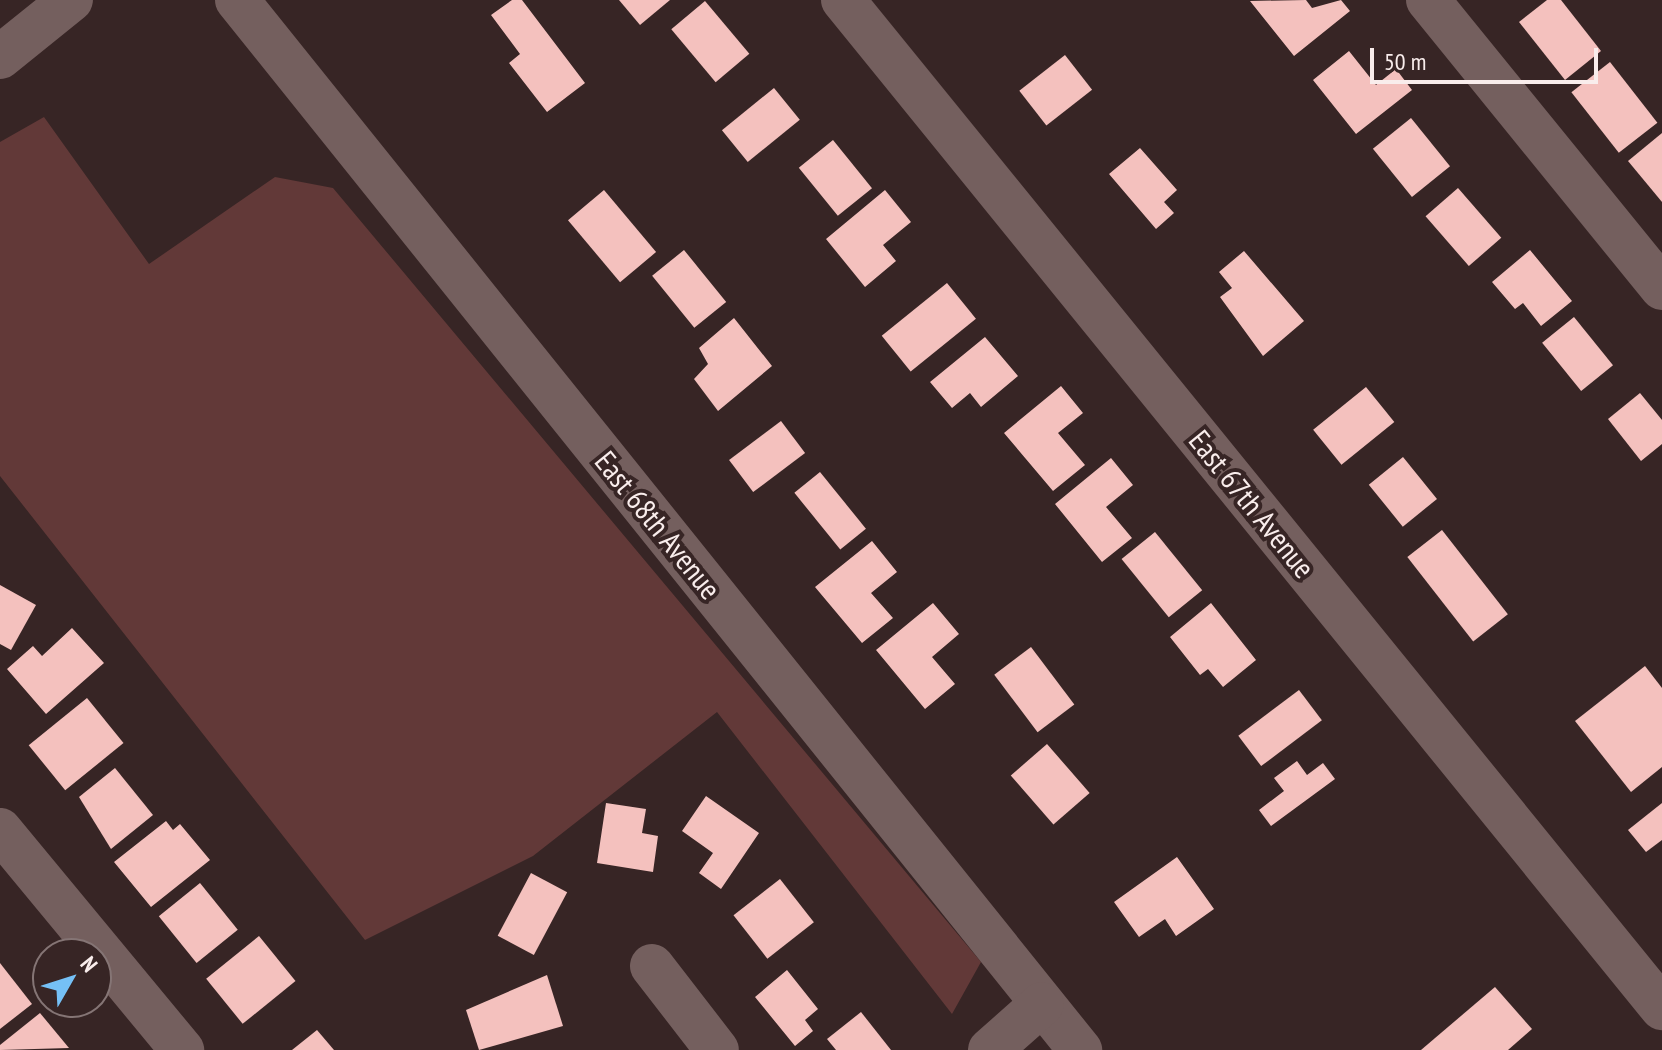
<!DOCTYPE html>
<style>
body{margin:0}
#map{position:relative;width:1662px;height:1050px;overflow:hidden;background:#372525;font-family:"PT Sans Narrow",sans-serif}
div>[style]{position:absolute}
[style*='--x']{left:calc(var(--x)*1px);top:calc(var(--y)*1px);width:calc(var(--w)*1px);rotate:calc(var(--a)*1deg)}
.green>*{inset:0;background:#623938}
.building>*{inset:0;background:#f4c1be;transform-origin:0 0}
.minor>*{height:44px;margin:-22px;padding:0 22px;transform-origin:22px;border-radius:22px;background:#745f5e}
span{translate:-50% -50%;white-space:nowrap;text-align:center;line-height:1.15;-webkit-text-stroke:8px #372525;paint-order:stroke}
.street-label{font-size:30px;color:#f9edec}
.north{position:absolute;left:32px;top:938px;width:80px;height:80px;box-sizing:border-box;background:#372525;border:2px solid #857575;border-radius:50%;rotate:51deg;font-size:22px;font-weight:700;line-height:32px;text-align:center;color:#f9edec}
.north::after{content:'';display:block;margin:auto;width:28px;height:36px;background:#75c0f6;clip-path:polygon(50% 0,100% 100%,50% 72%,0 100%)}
.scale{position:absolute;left:1370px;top:48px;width:228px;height:36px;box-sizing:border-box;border:4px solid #f9edec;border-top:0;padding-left:10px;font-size:24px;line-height:28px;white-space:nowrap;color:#f9edec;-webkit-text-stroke:6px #372525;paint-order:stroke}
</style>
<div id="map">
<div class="green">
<i style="clip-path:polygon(44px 117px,149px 264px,275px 177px,333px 188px,981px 962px,952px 1014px,717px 712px,533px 856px,365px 940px,0 476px,0 142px)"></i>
</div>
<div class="building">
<i style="clip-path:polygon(512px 0,522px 0,585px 83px,547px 112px,509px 63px,520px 54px,491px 15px)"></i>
<i style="clip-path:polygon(619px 0,670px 0,640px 25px)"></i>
<i style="clip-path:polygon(1306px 0,1312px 8px,1341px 0,1350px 11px,1294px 56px,1250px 1px)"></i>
<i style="clip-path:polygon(1547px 0,1561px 0,1601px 51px,1565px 80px,1519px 22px)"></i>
<i style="left:705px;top:1px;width:69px;height:44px;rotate:50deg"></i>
<i style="clip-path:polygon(1349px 51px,1376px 85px,1396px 69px,1412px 90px,1356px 134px,1313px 80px)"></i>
<i style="left:1065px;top:55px;width:44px;height:58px;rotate:52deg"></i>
<i style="left:1610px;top:62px;width:77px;height:49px;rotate:52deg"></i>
<i style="left:774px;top:88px;width:41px;height:67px;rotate:51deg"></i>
<i style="left:1411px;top:118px;width:62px;height:49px;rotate:51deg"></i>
<i style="clip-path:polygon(1662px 133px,1662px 202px,1628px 161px)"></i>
<i style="left:833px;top:140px;width:62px;height:44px;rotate:51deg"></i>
<i style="clip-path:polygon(1140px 148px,1177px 190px,1164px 202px,1174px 213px,1156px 229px,1109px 174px)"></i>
<i style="left:1458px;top:188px;width:66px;height:43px;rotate:49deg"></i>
<i style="left:604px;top:190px;width:81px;height:47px;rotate:50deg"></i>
<i style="clip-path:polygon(885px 190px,911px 222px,883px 245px,896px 261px,865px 287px,826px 239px)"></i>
<i style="left:684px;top:250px;width:67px;height:41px;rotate:51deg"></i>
<i style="clip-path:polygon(1530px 250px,1572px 301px,1541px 326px,1523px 303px,1515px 309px,1492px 282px)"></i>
<i style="clip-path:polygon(1244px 251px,1304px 321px,1263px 356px,1220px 297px,1232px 288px,1219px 272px)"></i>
<i style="left:947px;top:283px;width:46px;height:84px;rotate:51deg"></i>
<i style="left:1574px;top:317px;width:62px;height:41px;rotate:51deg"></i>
<i style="clip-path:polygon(734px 318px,772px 366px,718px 411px,694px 379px,708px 364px,699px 348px)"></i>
<i style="clip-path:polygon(985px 337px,1018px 376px,981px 407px,970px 393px,952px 408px,930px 382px)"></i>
<i style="clip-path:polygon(1061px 386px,1083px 413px,1058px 433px,1085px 465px,1053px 491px,1004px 433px)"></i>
<i style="left:1366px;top:387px;width:45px;height:68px;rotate:51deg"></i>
<i style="clip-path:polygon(1640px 393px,1662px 420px,1662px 444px,1641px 461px,1608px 419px)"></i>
<i style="left:781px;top:421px;width:40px;height:65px;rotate:53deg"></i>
<i style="left:1403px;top:457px;width:54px;height:44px;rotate:51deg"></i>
<i style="clip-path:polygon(1111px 458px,1133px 485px,1106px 507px,1132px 538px,1102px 562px,1055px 504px)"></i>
<i style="left:820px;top:472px;width:73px;height:33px;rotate:51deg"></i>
<i style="left:1442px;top:530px;width:107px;height:44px;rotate:52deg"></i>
<i style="left:1155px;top:532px;width:75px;height:43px;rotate:51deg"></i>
<i style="clip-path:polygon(872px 541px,897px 572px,871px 593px,893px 618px,862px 643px,815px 587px)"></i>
<i style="clip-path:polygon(0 585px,36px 605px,11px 650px,0 644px)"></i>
<i style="clip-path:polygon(933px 603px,959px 634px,932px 657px,955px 684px,925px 709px,876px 650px)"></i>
<i style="clip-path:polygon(1211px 603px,1256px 660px,1223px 687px,1208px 669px,1200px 675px,1170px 637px)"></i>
<i style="clip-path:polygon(72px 628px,104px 663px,46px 714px,7px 669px,33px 646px,42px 656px)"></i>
<i style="left:1031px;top:647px;width:72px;height:46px;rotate:53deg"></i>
<i style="clip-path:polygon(1645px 666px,1662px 688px,1662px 767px,1631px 792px,1575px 721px)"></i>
<i style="left:1299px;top:690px;width:38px;height:76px;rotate:53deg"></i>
<i style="left:87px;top:698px;width:58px;height:75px;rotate:51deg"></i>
<i style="left:1047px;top:744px;width:65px;height:48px;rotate:49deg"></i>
<i style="clip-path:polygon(1297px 761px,1307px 775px,1323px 763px,1335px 779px,1271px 826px,1259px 810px,1284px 791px,1274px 778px)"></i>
<i style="clip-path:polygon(115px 768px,153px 815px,111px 849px,79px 797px)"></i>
<i style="clip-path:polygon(706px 796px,759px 833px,721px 889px,699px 873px,713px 853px,682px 831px)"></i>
<i style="clip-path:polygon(606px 803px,646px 809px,642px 833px,658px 836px,653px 872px,597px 863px)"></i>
<i style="clip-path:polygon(1662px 803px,1662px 840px,1646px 852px,1628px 830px)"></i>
<i style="clip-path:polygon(166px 821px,173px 830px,180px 824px,210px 860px,151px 907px,114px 862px)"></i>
<i style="clip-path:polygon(1177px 857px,1214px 909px,1176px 936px,1165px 919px,1139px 937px,1114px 902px)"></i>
<i style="left:531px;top:873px;width:41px;height:71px;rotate:28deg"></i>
<i style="left:780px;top:879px;width:55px;height:59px;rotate:52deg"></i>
<i style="left:200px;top:883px;width:60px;height:53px;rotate:51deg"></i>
<i style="left:259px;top:936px;width:58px;height:68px;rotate:51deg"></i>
<i style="clip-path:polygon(0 963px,32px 1004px,0 1029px)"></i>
<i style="clip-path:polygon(787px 970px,818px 1009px,805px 1020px,813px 1031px,795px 1046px,755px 997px)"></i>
<i style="clip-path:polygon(547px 975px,563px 1026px,479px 1050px,466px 1010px)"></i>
<i style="clip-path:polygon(1495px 987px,1532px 1029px,1508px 1050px,1421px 1050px)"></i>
<i style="clip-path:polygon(861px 1012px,891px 1050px,836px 1050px,827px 1039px)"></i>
<i style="clip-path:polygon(40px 1013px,69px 1048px,0 1050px,0 1045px)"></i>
<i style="clip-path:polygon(317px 1030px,334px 1050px,292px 1050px)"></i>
</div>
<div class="minor">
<i style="--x:237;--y:0;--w:1347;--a:51.24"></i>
<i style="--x:843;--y:0;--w:1299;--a:50.91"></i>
<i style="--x:1428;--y:0;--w:371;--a:50.9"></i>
<i style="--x:0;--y:57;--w:91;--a:-38.8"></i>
<i style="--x:0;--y:830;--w:286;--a:50.4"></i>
<i style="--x:652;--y:966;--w:106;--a:52.3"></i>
<i style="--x:990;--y:1050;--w:69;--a:-41.5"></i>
</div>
<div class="street-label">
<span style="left:1252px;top:504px;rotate:51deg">East 67th Avenue</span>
<span style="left:658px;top:525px;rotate:51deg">East 68th Avenue</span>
</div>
<div class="north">N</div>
<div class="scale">50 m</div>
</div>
